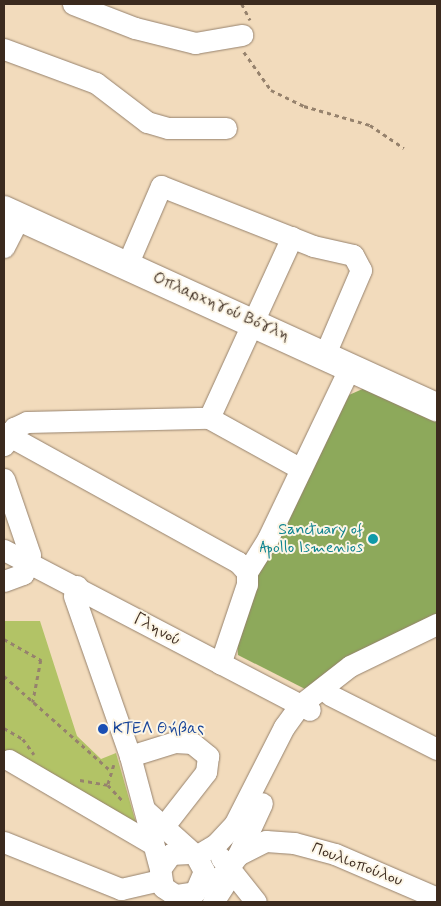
<!DOCTYPE html>
<meta charset="utf-8">
<style>
body{margin:0}
#map{position:relative;width:441px;height:906px;overflow:hidden;background:#f2dbbc;font-family:Mynerve,sans-serif}
div>[style]{position:absolute}
[style*='--x']{left:calc(var(--x)*1px);top:calc(var(--y)*1px);width:calc(var(--w)*1px);rotate:calc(var(--a)*1deg)}
.green>*{inset:0;background:#b2c366}
.forest>*{inset:0;background:#8da95b}
.path>*{height:2.5px;margin-top:-1.25px;transform-origin:0;background:repeating-linear-gradient(90deg,#96826d 0 4px,transparent 0 8px)}
.roads{filter:drop-shadow(0 0 1px #96826d) drop-shadow(0 0 1px #96826d)}
.minor>*{height:21px;margin:-10.5px;padding:0 10.5px;transform-origin:10.5px;border-radius:10.5px;background:#fff}
.major>*{height:28px;margin:-14px;padding:0 14px;transform-origin:14px;border-radius:14px;background:#fff}
.dots>*{width:14px;height:14px;translate:-50% -50%;box-sizing:border-box;border:2px solid #fcf5e5;border-radius:50%}
span{translate:-50% -50%;white-space:nowrap;text-align:center;line-height:1.15;-webkit-text-stroke:4px #fcf5e5;paint-order:stroke}
.street-label{font-size:16px;color:#3b2a1e}
.culture-label{font-size:16px;color:#0d838f}
.right{translate:-100% -50%;text-align:right}
.transit-label{font-size:16px;color:#164399}
.left{translate:0 -50%;text-align:left}
.frame{position:absolute;inset:0;border:5px solid #3b2a1e;pointer-events:none}
</style>
<div id="map">
<div class="green">
<i style="clip-path:polygon(4px 621px,40px 621px,77px 736px,101px 759px,116px 753px,138px 830px,4px 761px)"></i>
</div>
<div class="forest">
<i style="clip-path:polygon(367px 387px,437px 420px,437px 618px,309px 691px,238px 655px,237px 642px,256px 576px,340px 399px)"></i>
</div>
<div class="path">
<i style="--x:242;--y:4;--w:18;--a:63"></i>
<i style="--x:244;--y:52;--w:47;--a:54.6"></i>
<i style="--x:271;--y:90;--w:37;--a:26"></i>
<i style="--x:304;--y:106;--w:69;--a:16.1"></i>
<i style="--x:370;--y:125;--w:41;--a:34.1"></i>
<i style="--x:4;--y:639;--w:43;--a:29.6"></i>
<i style="--x:41;--y:660;--w:43;--a:100.8"></i>
<i style="--x:4;--y:676;--w:142;--a:41.6"></i>
<i style="--x:4;--y:728;--w:22;--a:30"></i>
<i style="--x:23;--y:739;--w:19;--a:54"></i>
<i style="--x:114;--y:765;--w:21;--a:107"></i>
<i style="--x:108;--y:785;--w:23;--a:47"></i>
<i style="--x:80;--y:780;--w:28;--a:10"></i>
</div>
<div class="roads">
<div class="minor">
<i style="--x:73;--y:4;--w:66;--a:21.2"></i>
<i style="--x:135;--y:28;--w:62;--a:14"></i>
<i style="--x:195;--y:43;--w:48;--a:-9.7"></i>
<i style="--x:4;--y:49;--w:98;--a:20.3"></i>
<i style="--x:96;--y:83;--w:64;--a:37.4"></i>
<i style="--x:147;--y:122;--w:22;--a:16"></i>
<i style="--x:168;--y:128;--w:58;--a:0"></i>
<i style="--x:4;--y:247;--w:34;--a:-63"></i>
<i style="--x:127;--y:265;--w:86;--a:-66.7"></i>
<i style="--x:161;--y:186;--w:163;--a:21.5"></i>
<i style="--x:313;--y:246;--w:41;--a:12.7"></i>
<i style="--x:353;--y:255;--w:17;--a:62"></i>
<i style="--x:361;--y:270;--w:91;--a:113.2"></i>
<i style="--x:209;--y:418;--w:199;--a:-65.4"></i>
<i style="--x:4;--y:433;--w:267;--a:28.9"></i>
<i style="--x:238;--y:562;--w:13;--a:48"></i>
<i style="--x:247;--y:572;--w:12;--a:90"></i>
<i style="--x:247;--y:584;--w:84;--a:108.6"></i>
<i style="--x:4;--y:445;--w:20;--a:-60"></i>
<i style="--x:14;--y:428;--w:14;--a:-25"></i>
<i style="--x:27;--y:422;--w:182;--a:-1.3"></i>
<i style="--x:209;--y:418;--w:105;--a:29"></i>
<i style="--x:4;--y:479;--w:80;--a:71.1"></i>
<i style="--x:30;--y:555;--w:20;--a:110"></i>
<i style="--x:23;--y:574;--w:20;--a:160"></i>
<i style="--x:4;--y:550;--w:345;--a:27.6"></i>
<i style="--x:247;--y:572;--w:40;--a:-58"></i>
<i style="--x:268;--y:538;--w:192;--a:-64.4"></i>
<i style="--x:77;--y:586;--w:10;--a:107"></i>
<i style="--x:74;--y:596;--w:170;--a:70.7"></i>
<i style="--x:130;--y:756;--w:117;--a:75.1"></i>
<i style="--x:330;--y:695;--w:120;--a:26.8"></i>
<i style="--x:130;--y:756;--w:47;--a:-17.3"></i>
<i style="--x:175;--y:742;--w:17;--a:3"></i>
<i style="--x:192;--y:743;--w:21;--a:39"></i>
<i style="--x:208;--y:756;--w:16;--a:97"></i>
<i style="--x:206;--y:772;--w:70;--a:128"></i>
<i style="--x:9;--y:760;--w:167;--a:30.3"></i>
<i style="--x:145;--y:810;--w:69;--a:42"></i>
<i style="--x:196;--y:856;--w:17;--a:62"></i>
<i style="--x:204;--y:871;--w:23;--a:113"></i>
<i style="--x:195;--y:892;--w:20;--a:171"></i>
<i style="--x:175;--y:895;--w:14;--a:-146"></i>
<i style="--x:163;--y:887;--w:18;--a:-99"></i>
<i style="--x:160;--y:869;--w:19;--a:-54"></i>
<i style="--x:171;--y:854;--w:18;--a:-3"></i>
<i style="--x:4;--y:842;--w:126;--a:21.9"></i>
<i style="--x:121;--y:889;--w:40;--a:-13"></i>
<i style="--x:238;--y:855;--w:57;--a:-65.2"></i>
<i style="--x:196;--y:856;--w:23;--a:-31"></i>
<i style="--x:216;--y:844;--w:26;--a:-47"></i>
<i style="--x:234;--y:825;--w:110;--a:-63"></i>
<i style="--x:284;--y:727;--w:27;--a:-54"></i>
<i style="--x:300;--y:705;--w:63;--a:-38"></i>
<i style="--x:350;--y:666;--w:97;--a:-25.8"></i>
<i style="--x:221;--y:858;--w:56;--a:51.5"></i>
<i style="--x:200;--y:887;--w:26;--a:-28"></i>
<i style="--x:223;--y:875;--w:25;--a:-53"></i>
<i style="--x:238;--y:855;--w:31;--a:-27"></i>
<i style="--x:266;--y:841;--w:28;--a:4"></i>
<i style="--x:294;--y:843;--w:42;--a:15"></i>
<i style="--x:335;--y:854;--w:111;--a:23.3"></i>
<i style="--x:213;--y:902;--w:27;--a:-57"></i>
<i style="--x:228;--y:879;--w:7;--a:-16"></i>
</div>
<div class="major">
<i style="--x:4;--y:210;--w:476;--a:24.5"></i>
</div>
</div>
<div class="dots">
<i style="left:373px;top:539px;background:#0f9aa8"></i>
<i style="left:103px;top:729px;background:#1a4fb4"></i>
</div>
<div class="street-label">
<span style="left:221px;top:307px;rotate:24deg">Οπλαρχηγού Βόγλη</span>
<span style="left:157px;top:630px;rotate:29deg">Γληνού</span>
<span style="left:357px;top:865px;rotate:21deg">Πουλιοπούλου</span>
</div>
<div class="culture-label">
<span class="right" style="left:363px;top:539px">Sanctuary of<br>Apollo Ismenios</span>
</div>
<div class="transit-label">
<span class="left" style="left:113px;top:729px">ΚΤΕΛ Θήβας</span>
</div>
<div class="frame"></div>
</div>
